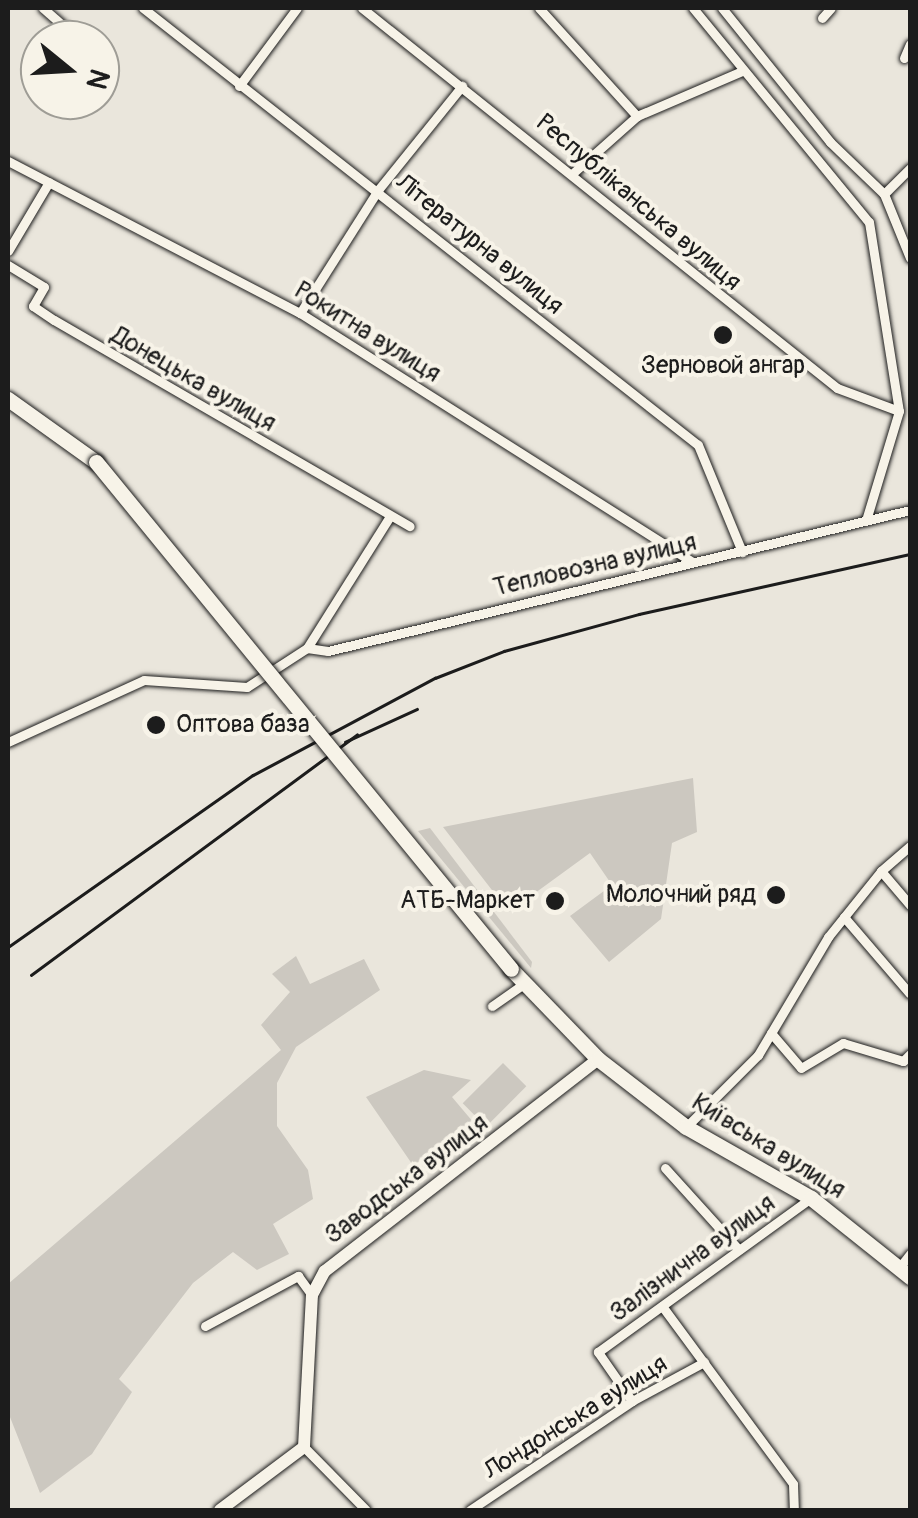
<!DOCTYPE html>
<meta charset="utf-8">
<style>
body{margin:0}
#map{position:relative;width:918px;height:1518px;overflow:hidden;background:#eae6dc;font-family:Pangolin,sans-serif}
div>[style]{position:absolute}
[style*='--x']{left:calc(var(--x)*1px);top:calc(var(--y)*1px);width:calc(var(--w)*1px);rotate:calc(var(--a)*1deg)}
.green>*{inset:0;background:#ccc8c0;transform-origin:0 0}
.roads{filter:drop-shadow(0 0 2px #1c1c1c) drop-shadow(0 0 2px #1c1c1c)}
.street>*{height:9px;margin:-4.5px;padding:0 4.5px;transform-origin:4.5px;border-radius:4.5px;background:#f7f3e8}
.secondary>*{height:12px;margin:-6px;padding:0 6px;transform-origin:6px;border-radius:6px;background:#f7f3e8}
.primary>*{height:15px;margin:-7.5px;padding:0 7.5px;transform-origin:7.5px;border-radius:7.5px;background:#f7f3e8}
.rail>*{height:2.5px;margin:-1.25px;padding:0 1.25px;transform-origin:1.25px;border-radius:1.25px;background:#1c1c1c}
.bridges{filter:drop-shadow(0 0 2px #1c1c1c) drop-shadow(0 0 2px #1c1c1c)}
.primary-bridge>*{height:15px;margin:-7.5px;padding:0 7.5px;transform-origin:7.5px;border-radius:7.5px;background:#f7f3e8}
.dots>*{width:28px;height:28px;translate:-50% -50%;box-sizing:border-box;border:5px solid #f7f3e8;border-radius:50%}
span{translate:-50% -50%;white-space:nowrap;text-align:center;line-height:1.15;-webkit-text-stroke:8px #f7f3e8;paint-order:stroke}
.street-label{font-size:25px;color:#1c1c1c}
.poi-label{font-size:25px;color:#1c1c1c}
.left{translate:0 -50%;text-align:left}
.right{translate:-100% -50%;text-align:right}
.frame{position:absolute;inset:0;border:10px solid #1c1c1c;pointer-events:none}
.north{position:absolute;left:20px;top:20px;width:100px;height:100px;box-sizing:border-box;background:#f7f3e8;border:2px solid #9f9d96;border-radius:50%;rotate:108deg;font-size:28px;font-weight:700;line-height:40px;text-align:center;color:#1c1c1c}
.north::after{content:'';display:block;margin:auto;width:35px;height:45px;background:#1c1c1c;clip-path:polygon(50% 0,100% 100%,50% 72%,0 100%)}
</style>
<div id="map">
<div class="green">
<i style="clip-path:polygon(693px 778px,697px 832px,672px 843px,661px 919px,609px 962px,570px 916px,612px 885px,590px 853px,509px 912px,443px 827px)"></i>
<i style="clip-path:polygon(430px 828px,532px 962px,531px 968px,418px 831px)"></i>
<i style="clip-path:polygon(296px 956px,310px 984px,364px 959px,380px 990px,296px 1047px,277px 1083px,277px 1126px,308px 1170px,313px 1199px,273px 1224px,289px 1254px,257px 1270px,233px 1252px,193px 1283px,119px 1379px,132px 1392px,92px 1454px,40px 1493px,8px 1412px,8px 1284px,281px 1050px,261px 1025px,290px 992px,272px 974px)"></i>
<i style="left:503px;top:1063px;width:33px;height:57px;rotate:45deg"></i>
<i style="clip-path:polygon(424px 1070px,471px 1080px,452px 1097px,479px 1129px,421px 1177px,366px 1097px)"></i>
</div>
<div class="roads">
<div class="street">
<i style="--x:43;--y:8;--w:45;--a:41.4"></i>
<i style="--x:143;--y:8;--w:706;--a:38.22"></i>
<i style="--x:698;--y:445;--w:116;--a:67.6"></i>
<i style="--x:362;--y:8;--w:608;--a:38.66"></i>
<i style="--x:837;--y:388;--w:66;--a:20.4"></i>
<i style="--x:539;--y:8;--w:146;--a:47.8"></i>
<i style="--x:693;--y:8;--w:277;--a:50.6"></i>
<i style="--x:869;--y:222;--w:191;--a:81"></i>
<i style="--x:899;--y:411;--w:114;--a:106.8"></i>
<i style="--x:722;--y:8;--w:172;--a:51.1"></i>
<i style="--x:830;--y:142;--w:75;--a:43.9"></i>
<i style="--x:884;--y:194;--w:69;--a:67.9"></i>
<i style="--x:822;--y:18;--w:13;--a:-48"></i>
<i style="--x:904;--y:58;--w:15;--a:-67"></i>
<i style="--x:239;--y:86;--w:97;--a:-53.4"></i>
<i style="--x:8;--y:161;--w:329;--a:27.5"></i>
<i style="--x:300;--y:313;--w:464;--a:32.4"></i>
<i style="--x:573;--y:173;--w:86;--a:-41.7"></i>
<i style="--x:637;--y:116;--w:114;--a:-23.2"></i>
<i style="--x:884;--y:194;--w:37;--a:-45"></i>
<i style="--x:8;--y:251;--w:80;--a:-59.3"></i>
<i style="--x:8;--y:265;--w:42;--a:31.4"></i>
<i style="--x:44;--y:287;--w:22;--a:120"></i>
<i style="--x:33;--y:306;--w:25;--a:34"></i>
<i style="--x:54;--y:320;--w:411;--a:30.1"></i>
<i style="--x:300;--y:313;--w:146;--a:-57.6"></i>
<i style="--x:378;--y:190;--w:134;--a:-51.1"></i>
<i style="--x:307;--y:648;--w:156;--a:-57.8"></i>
<i style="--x:8;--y:742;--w:149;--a:-24.5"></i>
<i style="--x:144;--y:680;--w:103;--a:3.9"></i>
<i style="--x:247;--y:687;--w:72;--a:-33"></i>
<i style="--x:307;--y:648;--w:21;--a:8"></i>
<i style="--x:328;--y:651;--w:599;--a:-13.62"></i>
<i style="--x:881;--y:871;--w:45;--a:49.5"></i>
<i style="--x:844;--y:917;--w:101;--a:49.4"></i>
<i style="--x:492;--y:1006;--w:40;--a:-34.9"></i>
<i style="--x:771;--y:1033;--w:46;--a:49.4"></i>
<i style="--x:801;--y:1068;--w:49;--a:-30.8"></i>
<i style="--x:843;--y:1043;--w:63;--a:16.7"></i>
<i style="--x:903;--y:1061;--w:10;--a:-45"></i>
<i style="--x:686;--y:1127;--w:102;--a:-45"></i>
<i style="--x:758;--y:1055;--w:137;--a:-59.3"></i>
<i style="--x:828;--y:937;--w:85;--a:-51.2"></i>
<i style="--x:881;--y:871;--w:38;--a:-41"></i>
<i style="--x:665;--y:1168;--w:110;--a:47.9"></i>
<i style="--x:899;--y:1268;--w:18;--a:-52"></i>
<i style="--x:662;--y:1306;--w:221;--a:53.6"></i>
<i style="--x:793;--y:1484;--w:26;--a:88"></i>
<i style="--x:205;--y:1326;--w:106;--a:-28.3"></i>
<i style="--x:298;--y:1276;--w:24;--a:54"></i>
<i style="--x:632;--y:1401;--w:60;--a:-124.8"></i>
<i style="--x:598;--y:1352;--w:263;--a:-35.9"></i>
<i style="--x:304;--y:1447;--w:88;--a:45.5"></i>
<i style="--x:470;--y:1510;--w:195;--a:-33.9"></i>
<i style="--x:632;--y:1401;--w:82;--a:-28.4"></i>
</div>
<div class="secondary">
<i style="--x:220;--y:1510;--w:105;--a:-36.9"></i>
<i style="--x:304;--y:1447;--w:152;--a:-87"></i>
<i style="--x:312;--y:1295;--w:27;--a:-62"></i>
<i style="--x:325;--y:1271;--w:346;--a:-37.8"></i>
</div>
<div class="primary">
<i style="--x:8;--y:399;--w:108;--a:35.6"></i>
<i style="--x:511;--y:969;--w:125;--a:46"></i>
<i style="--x:598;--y:1059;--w:111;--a:37.7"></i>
<i style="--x:686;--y:1127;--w:144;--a:29.6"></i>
<i style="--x:811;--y:1198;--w:127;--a:38.6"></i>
</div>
</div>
<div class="rail">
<i style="--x:345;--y:742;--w:79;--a:-24.6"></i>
<i style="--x:8;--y:947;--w:299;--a:-35.1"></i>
<i style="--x:253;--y:775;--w:206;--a:-28.1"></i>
<i style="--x:435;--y:678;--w:74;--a:-21.4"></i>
<i style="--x:504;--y:651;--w:140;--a:-15.3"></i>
<i style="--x:639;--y:614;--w:278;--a:-12.5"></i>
<i style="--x:31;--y:975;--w:405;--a:-36.4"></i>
</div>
<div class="bridges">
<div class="primary-bridge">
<i style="--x:96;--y:462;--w:655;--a:50.7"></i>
</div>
</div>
<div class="dots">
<i style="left:723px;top:335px;background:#1c1c1c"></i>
<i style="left:156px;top:725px;background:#1c1c1c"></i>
<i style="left:776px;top:895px;background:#1c1c1c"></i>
<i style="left:555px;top:901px;background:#1c1c1c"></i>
</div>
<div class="street-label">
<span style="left:638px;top:203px;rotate:40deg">Республіканська вулиця</span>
<span style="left:479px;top:245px;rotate:39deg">Літературна вулиця</span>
<span style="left:367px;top:333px;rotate:32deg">Рокитна вулиця</span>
<span style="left:193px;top:380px;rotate:30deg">Донецька вулиця</span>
<span style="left:595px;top:566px;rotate:-13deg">Тепловозна вулиця</span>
<span style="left:768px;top:1147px;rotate:32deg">Київська вулиця</span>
<span style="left:407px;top:1180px;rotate:-37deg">Заводська вулиця</span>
<span style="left:693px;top:1259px;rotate:-36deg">Залізнична вулиця</span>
<span style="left:576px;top:1418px;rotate:-32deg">Лондонська вулиця</span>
</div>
<div class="poi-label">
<span style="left:723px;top:366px">Зерновой ангар</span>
<span class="left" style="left:176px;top:725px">Оптова база</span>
<span class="right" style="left:756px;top:895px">Молочний ряд</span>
<span class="right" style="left:535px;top:901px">АТБ-Маркет</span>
</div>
<div class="frame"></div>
<div class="north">N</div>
</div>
